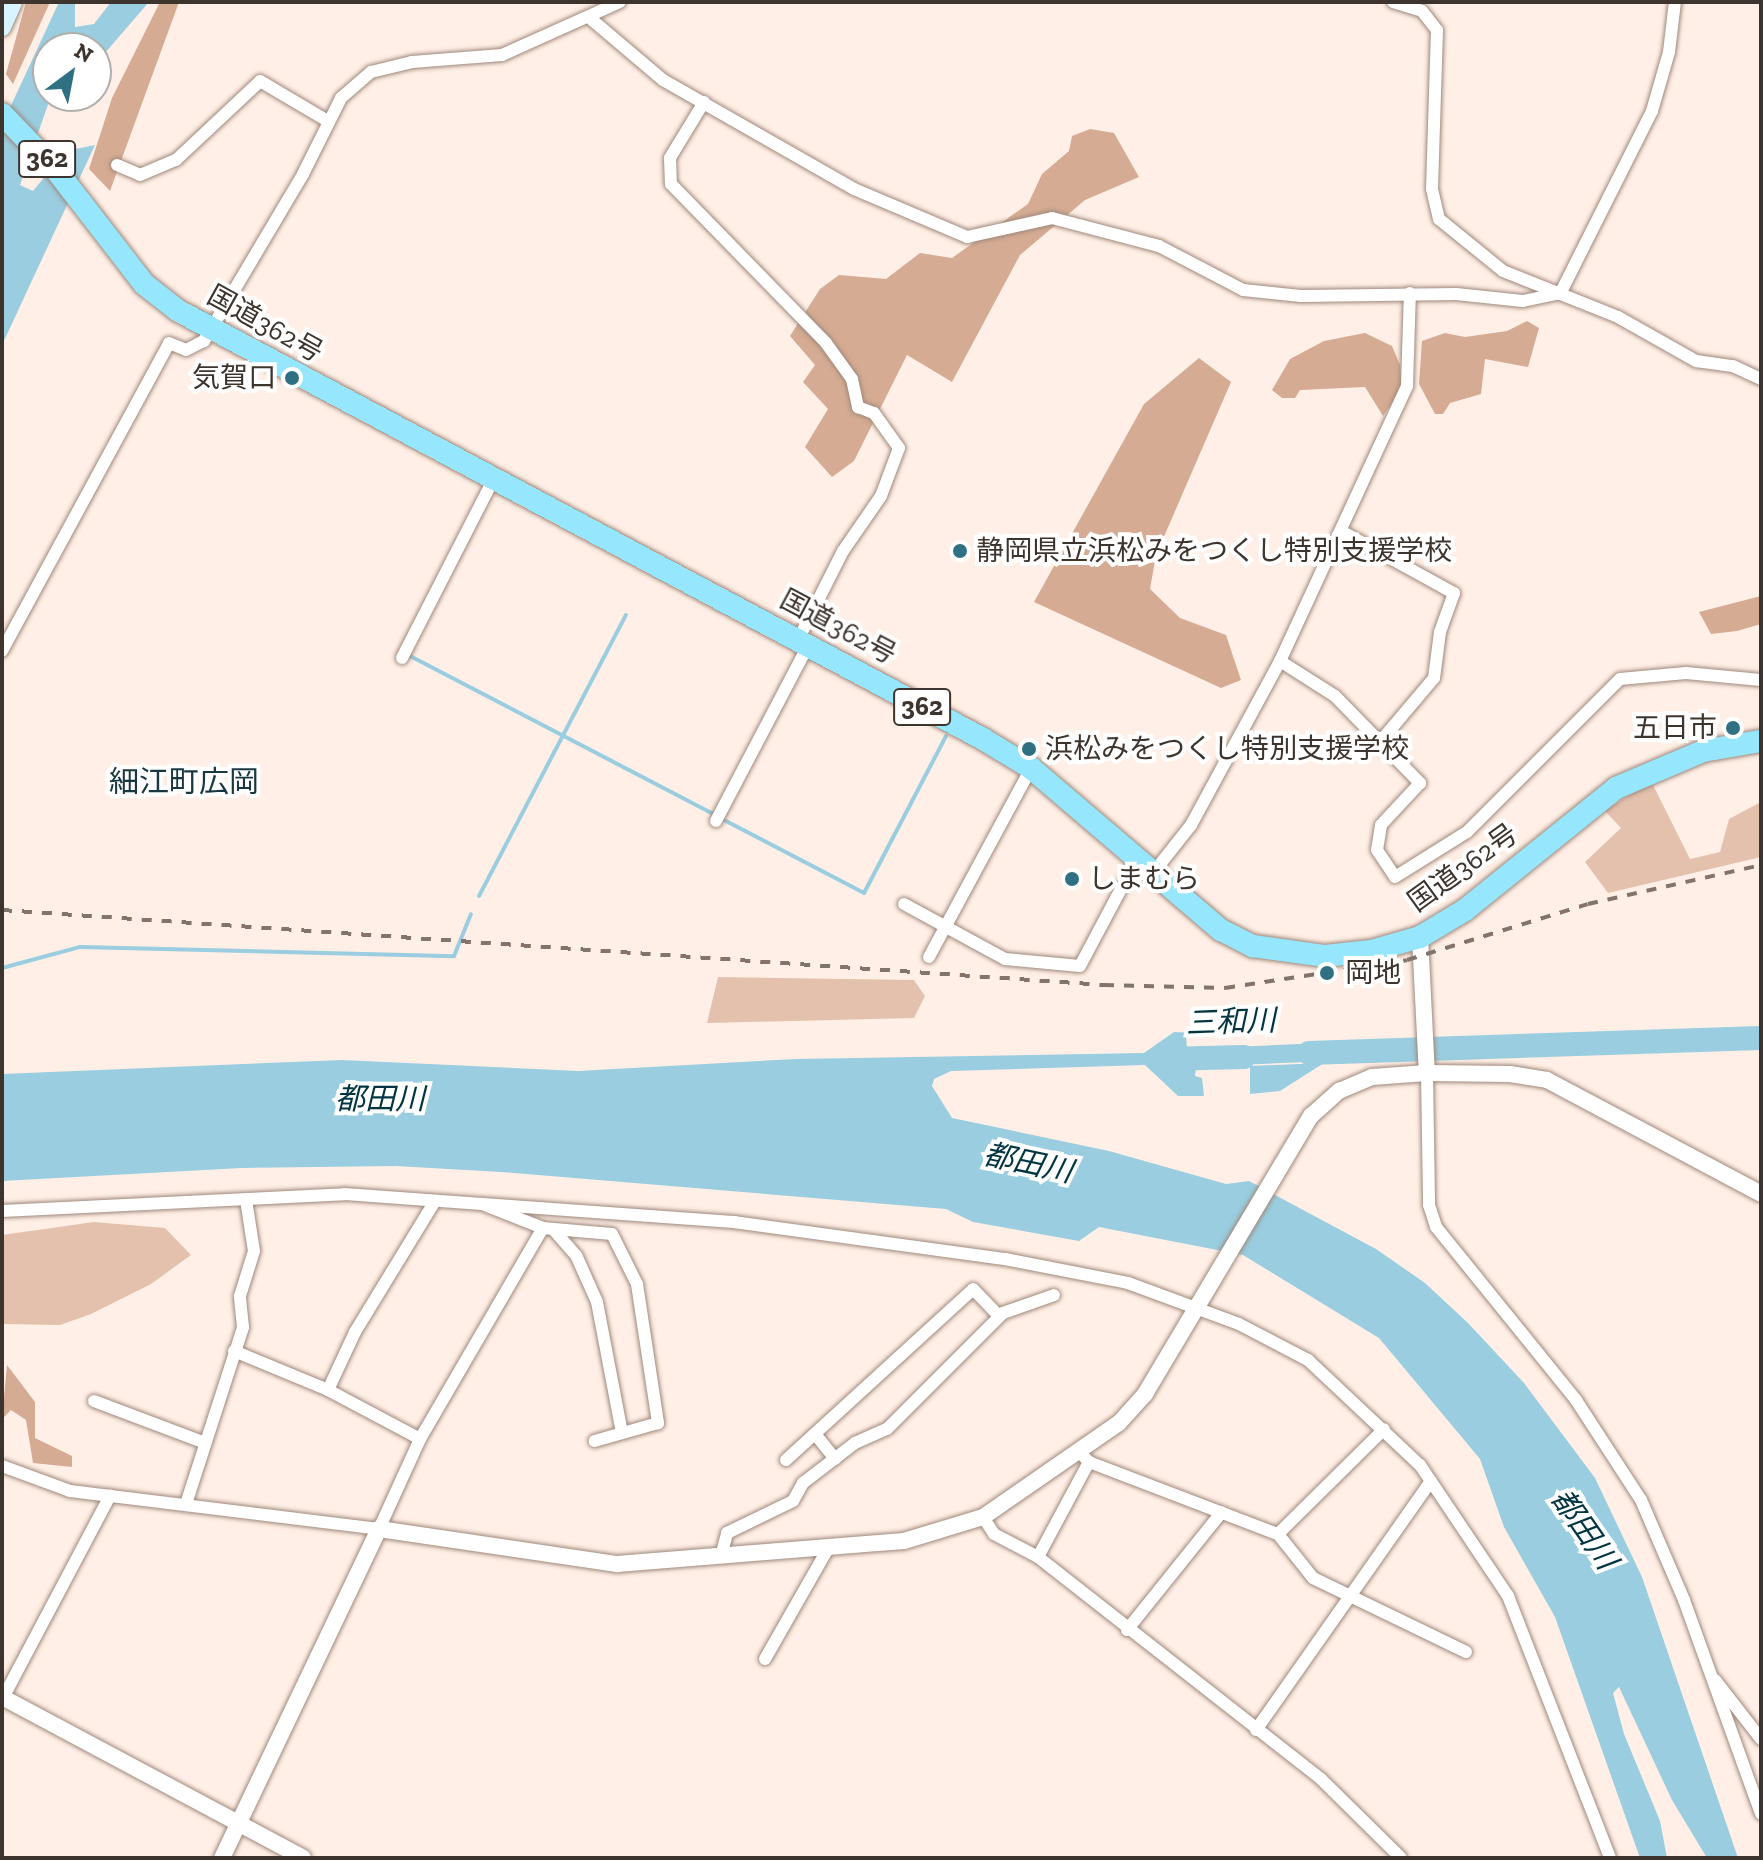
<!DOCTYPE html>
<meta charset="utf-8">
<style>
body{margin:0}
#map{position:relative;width:1763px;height:1860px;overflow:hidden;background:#ffefe6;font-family:"Zilla Slab","Noto Sans JP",serif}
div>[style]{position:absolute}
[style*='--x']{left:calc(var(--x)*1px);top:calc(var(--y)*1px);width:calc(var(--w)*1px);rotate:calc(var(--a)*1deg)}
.green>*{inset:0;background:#e4c1ad}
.forest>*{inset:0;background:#d5ab93}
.water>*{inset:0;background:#99cddf}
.stream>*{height:4px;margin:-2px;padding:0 2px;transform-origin:2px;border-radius:2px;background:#99cddf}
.river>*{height:24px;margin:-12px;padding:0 12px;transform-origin:12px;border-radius:12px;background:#99cddf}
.roads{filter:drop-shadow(0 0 2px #9f887b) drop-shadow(0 0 2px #9f887b)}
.minor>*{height:12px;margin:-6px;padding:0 6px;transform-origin:6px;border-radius:6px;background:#fff}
.tertiary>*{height:16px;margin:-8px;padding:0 8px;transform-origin:8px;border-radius:8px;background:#fff}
.secondary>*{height:18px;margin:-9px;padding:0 9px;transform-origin:9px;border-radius:9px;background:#d8f5ff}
.trunk>*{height:22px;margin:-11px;padding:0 11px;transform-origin:11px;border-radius:11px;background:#96e6fe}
.rail>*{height:4px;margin-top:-2px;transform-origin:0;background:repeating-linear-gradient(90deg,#80746d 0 10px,transparent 0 20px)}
.dots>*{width:22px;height:22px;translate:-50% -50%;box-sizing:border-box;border:4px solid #fff;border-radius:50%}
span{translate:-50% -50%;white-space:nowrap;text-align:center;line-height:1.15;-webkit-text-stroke:8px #fff;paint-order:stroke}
.shield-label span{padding:2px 6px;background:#fff;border:2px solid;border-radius:6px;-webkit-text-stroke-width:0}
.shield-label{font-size:26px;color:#3e342e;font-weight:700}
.street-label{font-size:28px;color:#3e342e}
.poi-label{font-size:28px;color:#3e342e}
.right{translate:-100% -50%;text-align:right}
.left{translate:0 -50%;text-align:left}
.neighbourhood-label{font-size:30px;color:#183740}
.water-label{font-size:30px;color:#023441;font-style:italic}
.frame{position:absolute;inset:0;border:4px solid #3e342e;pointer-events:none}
.north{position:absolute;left:32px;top:32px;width:80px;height:80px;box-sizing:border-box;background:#fff;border:2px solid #b2aeab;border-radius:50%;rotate:32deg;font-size:22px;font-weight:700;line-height:32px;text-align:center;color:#3e342e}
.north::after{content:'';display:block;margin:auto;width:28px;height:36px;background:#2f7083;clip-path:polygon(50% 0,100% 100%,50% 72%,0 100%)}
</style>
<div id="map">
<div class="green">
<i style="clip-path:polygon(1651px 781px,1690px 859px,1720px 852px,1729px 819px,1761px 802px,1761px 857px,1608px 893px,1585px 862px,1621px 828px,1605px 811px)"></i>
<i style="clip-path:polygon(718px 977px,914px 980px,925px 996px,914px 1018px,707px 1023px)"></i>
<i style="clip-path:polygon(94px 1222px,165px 1228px,191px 1255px,151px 1284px,91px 1314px,60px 1325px,2px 1324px,2px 1235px)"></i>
</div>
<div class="forest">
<i style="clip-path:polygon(26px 2px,50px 2px,13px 84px,6px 74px)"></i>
<i style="clip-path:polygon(160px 2px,179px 2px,110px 191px,89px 169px,112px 98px)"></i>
<i style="clip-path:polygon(1090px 129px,1114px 133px,1139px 177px,1085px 200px,1020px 255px,952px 382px,907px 355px,854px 461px,832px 477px,805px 447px,828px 409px,803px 382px,815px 365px,790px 336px,820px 289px,839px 275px,886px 279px,920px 253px,952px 258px,1028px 204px,1042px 174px,1069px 151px,1072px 136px)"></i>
<i style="clip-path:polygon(1527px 321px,1539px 328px,1528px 367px,1485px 359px,1481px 394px,1450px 403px,1443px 414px,1435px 414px,1419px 384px,1422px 341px,1445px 333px,1465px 337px,1507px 331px)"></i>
<i style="clip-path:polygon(1365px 333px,1392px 346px,1400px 365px,1402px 388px,1383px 416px,1365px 387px,1300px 390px,1295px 398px,1282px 398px,1272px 390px,1290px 359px,1324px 341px)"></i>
<i style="clip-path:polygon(1199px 358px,1231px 382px,1156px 555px,1150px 589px,1180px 618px,1226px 635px,1241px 680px,1221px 688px,1034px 602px,1144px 404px)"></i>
<i style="clip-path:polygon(1761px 596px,1761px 624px,1737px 631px,1711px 634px,1699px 612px)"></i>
<i style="clip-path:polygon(7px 1365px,35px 1402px,35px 1438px,72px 1456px,72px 1467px,33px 1463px,26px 1420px,11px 1410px,2px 1419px)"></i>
</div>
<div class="water">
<i style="clip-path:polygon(59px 2px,75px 2px,75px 27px,94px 24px,111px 2px,149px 2px,98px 61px,96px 48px,48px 48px,51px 96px,20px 185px,33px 191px,66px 151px,95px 145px,2px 345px,2px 125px)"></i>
<i style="clip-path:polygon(1174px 1032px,1197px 1033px,1186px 1036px,1187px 1048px,1198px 1048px,1195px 1076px,1202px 1078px,1204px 1096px,1178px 1096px,1145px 1065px,951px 1071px,934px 1079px,932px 1086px,952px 1118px,1109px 1151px,1226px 1184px,1249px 1181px,1376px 1249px,1425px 1283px,1468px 1323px,1524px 1383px,1595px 1478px,1642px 1577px,1738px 1858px,1707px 1858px,1672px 1800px,1619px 1687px,1613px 1693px,1624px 1734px,1660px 1821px,1667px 1858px,1640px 1858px,1555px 1617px,1504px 1527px,1480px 1459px,1379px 1338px,1243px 1255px,1099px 1227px,1079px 1241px,973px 1222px,946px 1209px,501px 1172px,396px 1166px,241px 1168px,2px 1181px,2px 1074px,342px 1060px,578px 1071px,796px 1059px,1144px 1053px)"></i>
<i style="clip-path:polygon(1344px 1042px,1366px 1050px,1341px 1052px,1327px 1061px,1212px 1066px,1212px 1048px)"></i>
<i style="clip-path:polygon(1324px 1063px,1280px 1091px,1250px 1094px,1250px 1066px)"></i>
</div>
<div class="stream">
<i style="--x:410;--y:656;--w:342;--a:27.5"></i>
<i style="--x:724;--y:820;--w:158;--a:27.5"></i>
<i style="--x:864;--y:893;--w:177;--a:-62.4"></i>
<i style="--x:479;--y:896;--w:317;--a:-62.4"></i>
<i style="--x:2;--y:968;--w:81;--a:-15.1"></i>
<i style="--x:80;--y:947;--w:374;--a:1.4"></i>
<i style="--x:454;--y:956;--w:45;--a:-68"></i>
</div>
<div class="river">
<i style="--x:1309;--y:1053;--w:452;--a:-1.9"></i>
<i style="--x:1165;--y:1059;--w:79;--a:-1.5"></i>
</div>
<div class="roads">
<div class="minor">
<i style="--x:1393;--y:2;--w:30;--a:17"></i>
<i style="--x:1422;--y:11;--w:24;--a:52"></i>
<i style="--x:1437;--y:30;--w:159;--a:91.8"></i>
<i style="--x:1432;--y:189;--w:31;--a:77"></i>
<i style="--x:1439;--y:219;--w:82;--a:39.1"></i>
<i style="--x:1503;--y:271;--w:124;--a:21.8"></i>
<i style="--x:1618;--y:317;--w:90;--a:29.4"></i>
<i style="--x:1696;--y:361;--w:37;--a:8"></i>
<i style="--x:1733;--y:366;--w:31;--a:25"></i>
<i style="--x:591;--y:19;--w:94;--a:40.3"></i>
<i style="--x:663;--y:80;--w:220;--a:29.7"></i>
<i style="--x:854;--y:189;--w:123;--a:23"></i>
<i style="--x:967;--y:237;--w:87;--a:-12.6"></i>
<i style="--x:1052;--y:218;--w:111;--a:14.7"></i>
<i style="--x:1159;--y:246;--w:95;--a:27.6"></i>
<i style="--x:1243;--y:290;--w:58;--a:5.9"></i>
<i style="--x:1301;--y:296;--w:155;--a:-0.7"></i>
<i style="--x:1456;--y:294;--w:67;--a:6"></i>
<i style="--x:1523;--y:301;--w:34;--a:-12"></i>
<i style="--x:704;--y:102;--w:66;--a:121.3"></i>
<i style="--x:670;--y:158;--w:26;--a:88"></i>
<i style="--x:671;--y:184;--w:222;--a:45.7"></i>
<i style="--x:826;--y:343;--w:44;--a:54.2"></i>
<i style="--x:852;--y:379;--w:29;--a:78"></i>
<i style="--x:858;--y:407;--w:17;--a:21"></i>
<i style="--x:874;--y:413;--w:43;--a:54.5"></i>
<i style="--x:899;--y:448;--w:51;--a:110.6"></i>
<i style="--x:881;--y:496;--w:67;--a:124.6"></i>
<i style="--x:843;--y:551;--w:100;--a:116.8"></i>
<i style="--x:117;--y:165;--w:25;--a:23"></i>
<i style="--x:140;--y:175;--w:39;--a:-23"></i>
<i style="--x:176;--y:160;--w:115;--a:-43.2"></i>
<i style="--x:260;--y:81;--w:77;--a:30.6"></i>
<i style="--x:1560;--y:294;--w:205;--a:-63.3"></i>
<i style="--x:1652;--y:111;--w:61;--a:-73.9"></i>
<i style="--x:1669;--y:52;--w:50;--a:-83.2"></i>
<i style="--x:1341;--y:531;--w:129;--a:28.8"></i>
<i style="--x:1454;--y:593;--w:41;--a:109.7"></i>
<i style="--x:1440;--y:632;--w:46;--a:97.4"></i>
<i style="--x:1434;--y:678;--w:84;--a:130.2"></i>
<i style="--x:2;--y:651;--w:350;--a:-61.5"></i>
<i style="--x:169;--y:343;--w:18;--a:22"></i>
<i style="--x:186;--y:350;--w:20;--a:-27"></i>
<i style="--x:204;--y:341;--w:194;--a:-59.3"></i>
<i style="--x:303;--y:174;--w:85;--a:-63.4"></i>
<i style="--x:341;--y:98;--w:40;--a:-41"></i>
<i style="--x:371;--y:72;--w:42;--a:-13.7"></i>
<i style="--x:412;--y:62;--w:90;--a:-4.4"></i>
<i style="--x:502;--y:55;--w:129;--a:-24.2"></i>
<i style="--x:402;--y:658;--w:200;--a:-62.9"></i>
<i style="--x:1280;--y:661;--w:65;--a:32.5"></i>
<i style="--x:1335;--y:696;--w:122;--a:45.7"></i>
<i style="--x:1420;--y:783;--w:57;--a:132.9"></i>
<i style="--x:1381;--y:825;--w:25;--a:99"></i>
<i style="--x:1377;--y:850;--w:32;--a:56"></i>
<i style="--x:1395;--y:877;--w:85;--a:-32"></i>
<i style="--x:1467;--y:832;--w:216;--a:-45"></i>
<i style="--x:1620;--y:679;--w:66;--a:-5.2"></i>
<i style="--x:1686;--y:673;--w:75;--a:5.3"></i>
<i style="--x:716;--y:821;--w:198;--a:-62.3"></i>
<i style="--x:1153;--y:873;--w:61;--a:-51.6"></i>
<i style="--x:1191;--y:825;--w:187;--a:-61.5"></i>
<i style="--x:1280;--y:661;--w:303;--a:-65.2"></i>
<i style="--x:1407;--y:386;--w:93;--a:-88.2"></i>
<i style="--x:904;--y:904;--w:115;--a:28.6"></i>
<i style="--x:1005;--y:959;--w:75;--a:5.3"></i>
<i style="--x:1080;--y:966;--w:121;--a:-62"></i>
<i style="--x:929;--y:957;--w:215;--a:-61.6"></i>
<i style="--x:1427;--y:1073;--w:132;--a:89.1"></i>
<i style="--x:1429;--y:1205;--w:23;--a:72"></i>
<i style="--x:1436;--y:1227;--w:223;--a:51"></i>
<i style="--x:1576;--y:1400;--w:119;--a:57"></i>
<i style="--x:1641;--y:1500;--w:109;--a:66.7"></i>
<i style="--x:1684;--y:1600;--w:227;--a:70.2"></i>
<i style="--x:482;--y:1204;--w:253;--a:4.1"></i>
<i style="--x:734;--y:1222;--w:274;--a:7.8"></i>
<i style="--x:1005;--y:1259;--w:125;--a:11"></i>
<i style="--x:1128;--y:1283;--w:118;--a:20.3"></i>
<i style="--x:1239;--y:1324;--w:78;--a:27.6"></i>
<i style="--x:1308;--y:1360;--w:154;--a:43.2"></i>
<i style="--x:1420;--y:1465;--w:158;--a:56.1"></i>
<i style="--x:1508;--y:1596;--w:281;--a:68.7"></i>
<i style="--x:2;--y:1211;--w:343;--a:-2.8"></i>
<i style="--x:345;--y:1194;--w:137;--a:4.2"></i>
<i style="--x:482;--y:1204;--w:66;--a:21.5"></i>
<i style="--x:543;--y:1228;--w:69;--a:5"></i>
<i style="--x:612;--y:1234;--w:56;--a:63.4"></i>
<i style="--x:637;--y:1284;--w:141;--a:81.4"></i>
<i style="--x:658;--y:1423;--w:66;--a:164.1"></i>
<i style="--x:553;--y:1229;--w:35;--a:49"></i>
<i style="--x:576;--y:1255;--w:51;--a:65.9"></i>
<i style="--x:597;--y:1302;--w:133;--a:79.2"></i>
<i style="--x:234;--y:1351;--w:102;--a:22.5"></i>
<i style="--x:328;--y:1390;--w:104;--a:28"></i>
<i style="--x:328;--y:1390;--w:64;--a:-65"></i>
<i style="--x:355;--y:1332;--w:153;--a:-58.6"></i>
<i style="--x:94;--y:1401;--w:119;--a:20.7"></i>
<i style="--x:815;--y:1434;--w:32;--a:51"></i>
<i style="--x:1079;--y:1451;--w:15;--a:48"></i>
<i style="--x:1089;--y:1462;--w:202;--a:20.9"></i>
<i style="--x:1278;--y:1534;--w:56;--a:51.5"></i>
<i style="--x:1313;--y:1578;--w:170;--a:25.8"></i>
<i style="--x:786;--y:1460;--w:253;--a:-42.4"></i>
<i style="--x:973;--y:1289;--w:37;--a:46"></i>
<i style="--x:2;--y:1466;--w:72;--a:20.2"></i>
<i style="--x:70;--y:1491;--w:311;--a:7"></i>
<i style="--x:379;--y:1529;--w:99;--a:-65.5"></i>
<i style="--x:420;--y:1439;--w:244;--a:-59.8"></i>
<i style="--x:186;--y:1504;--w:186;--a:-72.1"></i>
<i style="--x:243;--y:1327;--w:31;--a:-96"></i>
<i style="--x:240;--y:1296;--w:47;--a:-72.7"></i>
<i style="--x:254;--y:1251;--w:52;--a:-98.9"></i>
<i style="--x:983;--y:1517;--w:20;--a:57"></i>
<i style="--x:994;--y:1534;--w:50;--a:27.6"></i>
<i style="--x:1038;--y:1557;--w:360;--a:38.1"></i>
<i style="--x:1321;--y:1779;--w:112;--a:44.6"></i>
<i style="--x:1278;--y:1534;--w:149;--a:-44.7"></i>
<i style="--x:721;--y:1556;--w:24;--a:-75"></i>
<i style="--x:727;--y:1533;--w:73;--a:-25.9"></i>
<i style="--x:793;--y:1501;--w:21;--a:-61"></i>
<i style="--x:803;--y:1483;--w:66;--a:-37.6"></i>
<i style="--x:855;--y:1443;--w:35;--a:-24"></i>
<i style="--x:887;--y:1429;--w:164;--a:-45"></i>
<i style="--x:1003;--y:1313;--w:54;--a:-19.4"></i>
<i style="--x:1038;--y:1557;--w:108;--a:-61.8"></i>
<i style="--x:1127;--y:1630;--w:151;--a:-51.2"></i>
<i style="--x:765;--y:1659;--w:129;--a:-60.3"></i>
<i style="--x:1715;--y:1680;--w:75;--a:52.1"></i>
<i style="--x:3;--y:1698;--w:229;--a:-62.1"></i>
<i style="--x:1256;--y:1730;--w:304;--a:-54.9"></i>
</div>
<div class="tertiary">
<i style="--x:1420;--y:937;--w:136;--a:87.1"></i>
<i style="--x:1427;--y:1073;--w:83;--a:0.7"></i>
<i style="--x:1510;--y:1074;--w:37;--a:9"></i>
<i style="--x:1547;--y:1080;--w:242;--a:28"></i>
<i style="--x:2;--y:1697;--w:341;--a:28.1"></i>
<i style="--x:222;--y:1858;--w:365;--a:-64.5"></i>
<i style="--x:379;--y:1529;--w:241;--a:8.4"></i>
<i style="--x:617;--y:1564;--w:288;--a:-4.6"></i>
<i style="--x:904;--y:1541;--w:83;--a:-16.9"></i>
<i style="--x:983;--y:1517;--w:165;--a:-34.7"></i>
<i style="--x:1119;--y:1423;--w:39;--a:-48"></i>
<i style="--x:1145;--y:1394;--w:324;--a:-59.2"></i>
<i style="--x:1311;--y:1116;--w:38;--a:-42"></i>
<i style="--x:1339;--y:1091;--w:36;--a:-23"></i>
<i style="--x:1372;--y:1077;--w:55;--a:-4.2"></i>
</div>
<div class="secondary">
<i style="--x:2;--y:27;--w:27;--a:-66"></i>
</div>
<div class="trunk">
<i style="--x:2;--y:114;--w:78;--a:46"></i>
<i style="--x:56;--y:170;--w:144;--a:52.3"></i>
<i style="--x:144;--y:284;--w:42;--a:38.2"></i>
<i style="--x:177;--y:310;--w:913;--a:28.02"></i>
<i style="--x:983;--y:739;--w:56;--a:31.1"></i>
<i style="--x:1031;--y:768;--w:250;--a:40.5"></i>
<i style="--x:1221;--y:930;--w:36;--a:27"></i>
<i style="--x:1253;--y:946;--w:73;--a:7.9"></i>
<i style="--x:1325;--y:956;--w:46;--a:-6.2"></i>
<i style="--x:1371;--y:951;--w:51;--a:-15.9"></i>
<i style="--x:1420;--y:937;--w:52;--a:-31"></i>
<i style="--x:1465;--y:910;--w:194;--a:-38.9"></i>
<i style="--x:1616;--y:788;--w:95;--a:-23"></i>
<i style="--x:1703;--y:751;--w:59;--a:-9.8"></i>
</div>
</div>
<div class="rail">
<i style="--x:2;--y:910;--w:1105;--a:3.89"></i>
<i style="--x:1104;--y:985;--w:121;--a:1.4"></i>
<i style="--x:1225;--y:988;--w:184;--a:-8.7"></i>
<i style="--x:1407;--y:960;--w:189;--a:-17.2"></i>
<i style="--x:1588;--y:904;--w:177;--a:-12.7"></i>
</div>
<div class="dots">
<i style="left:292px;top:378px;background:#2f7083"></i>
<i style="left:960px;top:551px;background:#2f7083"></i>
<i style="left:1733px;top:728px;background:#2f7083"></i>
<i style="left:1029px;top:749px;background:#2f7083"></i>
<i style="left:1072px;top:879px;background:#2f7083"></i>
<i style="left:1327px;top:973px;background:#2f7083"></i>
</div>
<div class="shield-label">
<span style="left:47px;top:159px">362</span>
<span style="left:922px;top:707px">362</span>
</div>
<div class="street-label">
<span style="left:265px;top:324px;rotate:29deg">国道362号</span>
<span style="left:838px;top:627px;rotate:28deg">国道362号</span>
<span style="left:1463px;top:868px;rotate:-36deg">国道362号</span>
</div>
<div class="poi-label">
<span class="right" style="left:276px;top:378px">気賀口</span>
<span class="left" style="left:976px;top:551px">静岡県立浜松みをつくし特別支援学校</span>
<span class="right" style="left:1717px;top:728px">五日市</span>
<span class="left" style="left:1045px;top:749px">浜松みをつくし特別支援学校</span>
<span class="left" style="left:1088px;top:879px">しまむら</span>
<span class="left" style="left:1345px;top:973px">岡地</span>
</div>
<div class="neighbourhood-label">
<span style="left:184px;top:782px">細江町広岡</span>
</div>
<div class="water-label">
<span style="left:1231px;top:1022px;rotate:-2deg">三和川</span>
<span style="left:380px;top:1099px">都田川</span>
<span style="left:1028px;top:1163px;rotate:12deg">都田川</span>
<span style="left:1584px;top:1529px;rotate:55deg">都田川</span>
</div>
<div class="frame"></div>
<div class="north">N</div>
</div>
